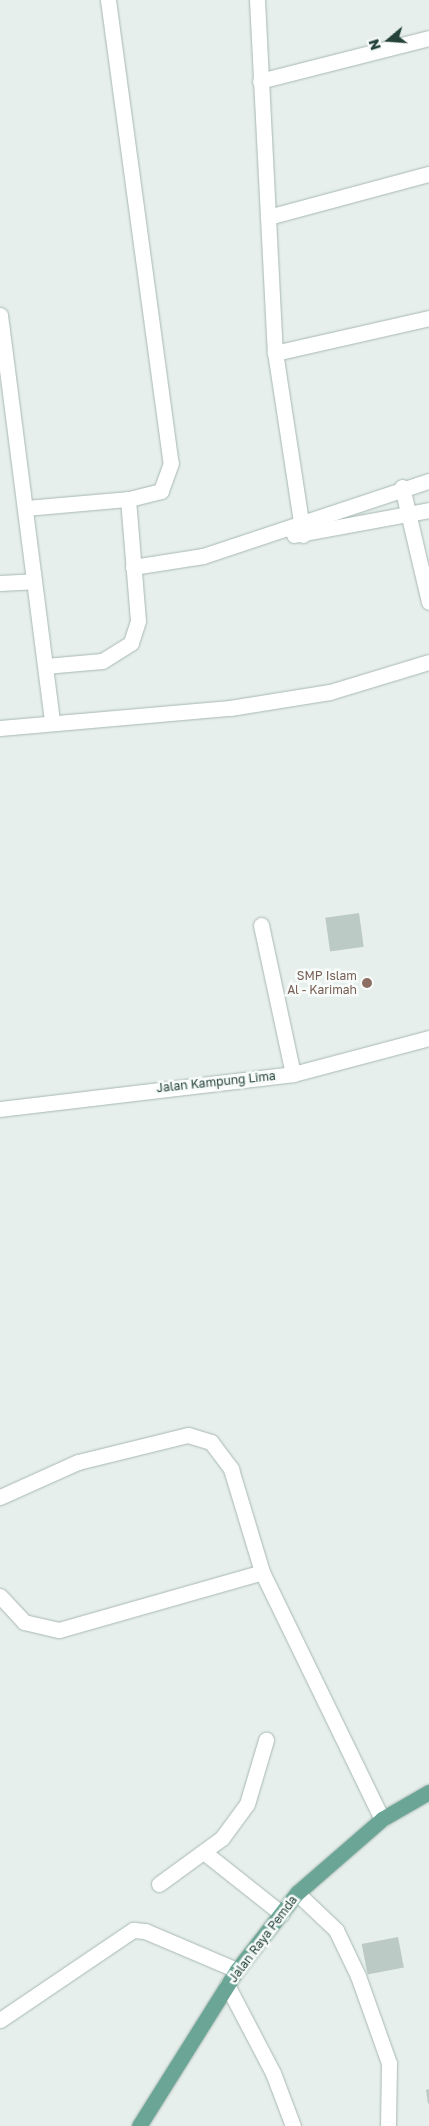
<!DOCTYPE html>
<style>
body{margin:0}
#map{position:relative;width:429px;height:2126px;overflow:hidden;background:#e6efeb;font-family:"Golos Text",sans-serif}
div>[style]{position:absolute}
[style*='--x']{left:calc(var(--x)*1px);top:calc(var(--y)*1px);width:calc(var(--w)*1px);rotate:calc(var(--a)*1deg)}
.building>*{inset:0;background:#bbcac4;transform-origin:0 0}
.roads{filter:drop-shadow(0 0 1px #a8b8b2) drop-shadow(0 0 1px #a8b8b2)}
.minor>*{height:15px;margin:-7.5px;padding:0 7.5px;transform-origin:7.5px;border-radius:7.5px;background:#fff}
.major>*{height:15px;margin:-7.5px;padding:0 7.5px;transform-origin:7.5px;border-radius:7.5px;background:#6aa596}
.dots>*{width:14px;height:14px;translate:-50% -50%;box-sizing:border-box;border:2px solid #f7fbf9;border-radius:50%}
span{translate:-50% -50%;white-space:nowrap;text-align:center;line-height:1.15;-webkit-text-stroke:5px #f7fbf9;paint-order:stroke}
.education-label{font-size:12px;color:#785e54}
.right{translate:-100% -50%;text-align:right}
.street-label{font-size:12px;color:#24423a}
.north{position:absolute;left:364px;top:15px;width:50px;height:50px;-webkit-text-stroke:4px #f7fbf9;paint-order:stroke;rotate:252deg;font-size:14px;font-weight:700;line-height:20px;text-align:center;color:#24423a}
.north::after{content:'';display:block;margin:auto;width:18px;height:22px;background:#24423a;clip-path:polygon(50% 0,100% 100%,50% 72%,0 100%)}
</style>
<div id="map">
<div class="building">
<i style="left:359px;top:913px;width:34px;height:34px;rotate:82deg"></i>
<i style="left:398px;top:1937px;width:31px;height:37px;rotate:79deg"></i>
<i style="clip-path:polygon(429px 2089px,429px 2103px,428px 2104px,426px 2090px)"></i>
</div>
<div class="roads">
<div class="minor">
<i style="--x:108;--y:0;--w:467;--a:82.3"></i>
<i style="--x:171;--y:463;--w:30;--a:110"></i>
<i style="--x:161;--y:491;--w:34;--a:166"></i>
<i style="--x:257;--y:0;--w:353;--a:87.1"></i>
<i style="--x:260;--y:81;--w:174;--a:-14.3"></i>
<i style="--x:268;--y:217;--w:167;--a:-15"></i>
<i style="--x:0;--y:315;--w:411;--a:82.7"></i>
<i style="--x:402;--y:487;--w:118;--a:76.8"></i>
<i style="--x:25;--y:508;--w:103;--a:-5"></i>
<i style="--x:128;--y:499;--w:122;--a:85.3"></i>
<i style="--x:138;--y:621;--w:23;--a:108"></i>
<i style="--x:131;--y:643;--w:34;--a:148"></i>
<i style="--x:102;--y:661;--w:57;--a:175"></i>
<i style="--x:294;--y:535;--w:137;--a:-10.5"></i>
<i style="--x:303;--y:535;--w:184;--a:-98.7"></i>
<i style="--x:275;--y:353;--w:158;--a:-12.8"></i>
<i style="--x:133;--y:567;--w:71;--a:-8.9"></i>
<i style="--x:203;--y:556;--w:238;--a:-18.4"></i>
<i style="--x:0;--y:583;--w:34;--a:-3"></i>
<i style="--x:0;--y:728;--w:231;--a:-5"></i>
<i style="--x:230;--y:708;--w:101;--a:-9.1"></i>
<i style="--x:330;--y:692;--w:103;--a:-16.9"></i>
<i style="--x:261;--y:925;--w:152;--a:77.9"></i>
<i style="--x:0;--y:1109;--w:295;--a:-6.8"></i>
<i style="--x:293;--y:1074;--w:141;--a:-14.8"></i>
<i style="--x:0;--y:1497;--w:85;--a:-24.2"></i>
<i style="--x:78;--y:1462;--w:113;--a:-13.8"></i>
<i style="--x:188;--y:1435;--w:24;--a:17"></i>
<i style="--x:211;--y:1442;--w:34;--a:53"></i>
<i style="--x:231;--y:1469;--w:108;--a:73.2"></i>
<i style="--x:262;--y:1572;--w:275;--a:64.1"></i>
<i style="--x:0;--y:1596;--w:35;--a:47"></i>
<i style="--x:24;--y:1622;--w:36;--a:13"></i>
<i style="--x:59;--y:1630;--w:211;--a:-15.9"></i>
<i style="--x:205;--y:1853;--w:98;--a:38.4"></i>
<i style="--x:159;--y:1884;--w:78;--a:-36.1"></i>
<i style="--x:222;--y:1838;--w:42;--a:-53.7"></i>
<i style="--x:247;--y:1804;--w:67;--a:-73.5"></i>
<i style="--x:297;--y:1893;--w:54;--a:43.5"></i>
<i style="--x:336;--y:1930;--w:51;--a:64.4"></i>
<i style="--x:358;--y:1976;--w:92;--a:70.4"></i>
<i style="--x:389;--y:2063;--w:63;--a:90.9"></i>
<i style="--x:227;--y:1985;--w:99;--a:62.4"></i>
<i style="--x:273;--y:2073;--w:57;--a:69.3"></i>
<i style="--x:0;--y:2020;--w:161;--a:-34.1"></i>
<i style="--x:133;--y:1930;--w:12;--a:5"></i>
<i style="--x:145;--y:1931;--w:100;--a:23"></i>
</div>
<div class="major">
<i style="--x:139;--y:2126;--w:184;--a:-57.9"></i>
<i style="--x:237;--y:1970;--w:98;--a:-52.1"></i>
<i style="--x:297;--y:1893;--w:113;--a:-41"></i>
<i style="--x:382;--y:1819;--w:54;--a:-29.9"></i>
</div>
</div>
<div class="dots">
<i style="left:367px;top:983px;background:#8d6e63"></i>
</div>
<div class="education-label">
<span class="right" style="left:357px;top:983px">SMP Islam<br>Al - Karimah</span>
</div>
<div class="street-label">
<span style="left:216px;top:1082px;rotate:-6deg">Jalan Kampung Lima</span>
<span style="left:263px;top:1939px;rotate:-53deg">Jalan Raya Pemda</span>
</div>
<div class="north">N</div>
</div>
